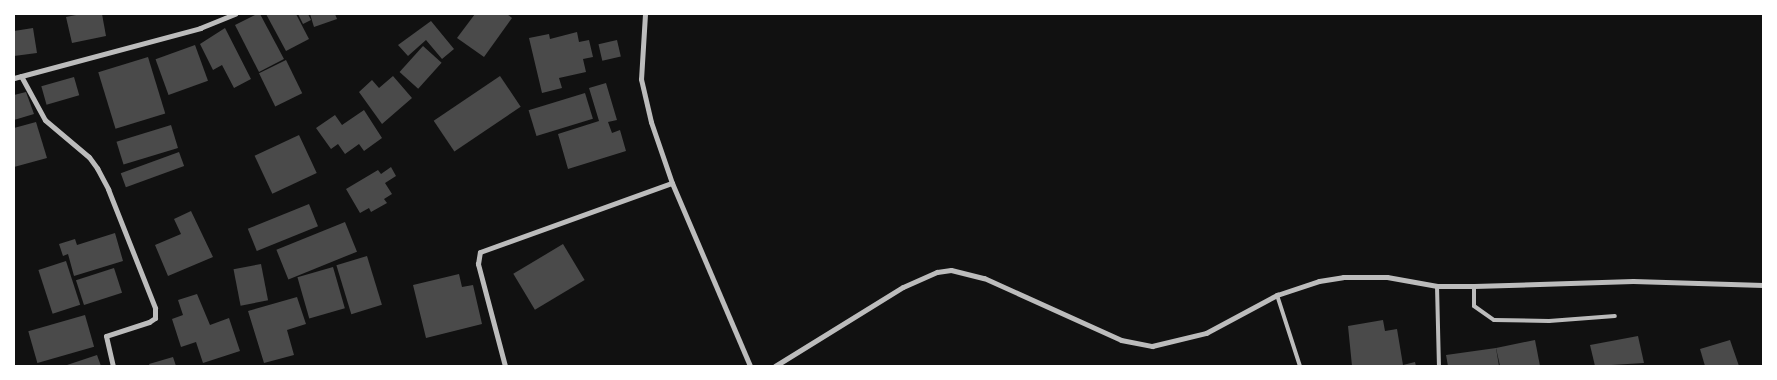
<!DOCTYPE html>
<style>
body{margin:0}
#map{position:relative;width:1777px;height:380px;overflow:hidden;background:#111;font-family:"Noto Serif",serif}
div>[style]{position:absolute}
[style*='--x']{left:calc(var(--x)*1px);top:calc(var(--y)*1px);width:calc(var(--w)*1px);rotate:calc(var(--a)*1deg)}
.building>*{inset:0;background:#4a4a4a;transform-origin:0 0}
.service>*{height:4px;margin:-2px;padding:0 2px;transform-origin:2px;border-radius:2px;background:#bcbcbc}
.minor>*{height:5px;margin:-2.5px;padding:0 2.5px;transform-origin:2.5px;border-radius:2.5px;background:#bcbcbc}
span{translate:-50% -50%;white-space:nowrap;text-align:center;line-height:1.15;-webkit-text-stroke:5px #fff;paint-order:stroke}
.frame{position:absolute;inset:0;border:15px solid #fff;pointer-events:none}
</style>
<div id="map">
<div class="building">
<i style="clip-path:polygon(81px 14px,102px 14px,106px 36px,72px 43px,66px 17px)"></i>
<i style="clip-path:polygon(257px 14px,260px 14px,284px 59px,259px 72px,235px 25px)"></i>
<i style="clip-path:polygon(266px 14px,296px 14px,309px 39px,286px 51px)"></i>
<i style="clip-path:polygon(298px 14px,308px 14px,311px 20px,303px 24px)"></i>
<i style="clip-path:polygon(310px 14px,335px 14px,337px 19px,314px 27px)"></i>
<i style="clip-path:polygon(475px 14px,507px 14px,512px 18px,484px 57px,457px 38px)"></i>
<i style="clip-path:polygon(431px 21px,454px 49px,442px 59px,426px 40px,408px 56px,398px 45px)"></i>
<i style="clip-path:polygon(33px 28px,37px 53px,14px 56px,14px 31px)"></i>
<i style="clip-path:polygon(225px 28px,251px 79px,234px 88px,222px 65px,213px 70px,200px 44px)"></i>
<i style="clip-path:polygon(577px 32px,579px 42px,589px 40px,593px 57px,583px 59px,586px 72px,559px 78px,562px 88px,542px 93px,529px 38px,549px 34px,550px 39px)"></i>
<i style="left:617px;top:40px;width:17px;height:19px;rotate:77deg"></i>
<i style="left:195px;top:45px;width:38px;height:42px;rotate:70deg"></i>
<i style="left:423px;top:46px;width:25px;height:35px;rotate:42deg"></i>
<i style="left:148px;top:57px;width:59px;height:52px;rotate:73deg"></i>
<i style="left:286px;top:60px;width:37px;height:30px;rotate:64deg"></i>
<i style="clip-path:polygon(393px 76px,412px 98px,382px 124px,359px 92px,372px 80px,379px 88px)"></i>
<i style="left:500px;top:76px;width:37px;height:80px;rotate:56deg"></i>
<i style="left:74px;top:77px;width:19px;height:34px;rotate:74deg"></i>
<i style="clip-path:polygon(606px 83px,617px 120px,608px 122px,612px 133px,620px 130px,626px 151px,568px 169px,558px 134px,599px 121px,589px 88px)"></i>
<i style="clip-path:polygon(26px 92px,34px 114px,14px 120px,14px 95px)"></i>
<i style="left:585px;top:93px;width:27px;height:59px;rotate:73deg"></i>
<i style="clip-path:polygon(364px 110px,382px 138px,364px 151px,359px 144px,345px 154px,338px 144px,331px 149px,316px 128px,335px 115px,342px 125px)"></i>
<i style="clip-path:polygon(36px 122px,47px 158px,14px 167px,14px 128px)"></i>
<i style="left:171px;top:125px;width:24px;height:57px;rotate:73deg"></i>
<i style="left:299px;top:135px;width:42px;height:49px;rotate:65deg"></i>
<i style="left:179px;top:152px;width:15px;height:62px;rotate:70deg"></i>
<i style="clip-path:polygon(391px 167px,396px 176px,385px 183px,392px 194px,384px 199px,387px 203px,371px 212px,369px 208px,360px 213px,346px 189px,378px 170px,381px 174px)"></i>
<i style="left:309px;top:204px;width:24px;height:66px;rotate:68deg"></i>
<i style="clip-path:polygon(191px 211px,213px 257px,168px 276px,155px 245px,181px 234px,174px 219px)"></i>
<i style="left:345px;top:222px;width:32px;height:74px;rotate:68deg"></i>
<i style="clip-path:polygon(115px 233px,123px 261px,74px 276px,68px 254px,63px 256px,59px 244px,75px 239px,77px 245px)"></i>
<i style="left:563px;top:244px;width:42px;height:58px;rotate:59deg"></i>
<i style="left:367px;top:256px;width:51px;height:32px;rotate:73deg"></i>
<i style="left:66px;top:261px;width:46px;height:29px;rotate:72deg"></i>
<i style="left:261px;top:264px;width:37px;height:28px;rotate:79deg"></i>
<i style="left:333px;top:267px;width:43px;height:37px;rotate:74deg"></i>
<i style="left:114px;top:268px;width:26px;height:40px;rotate:72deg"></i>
<i style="clip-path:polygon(459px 274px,462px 287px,473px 285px,482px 324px,426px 338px,413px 285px)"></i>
<i style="clip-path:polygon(197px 294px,210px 325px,229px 318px,240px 351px,203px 363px,196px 342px,181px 347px,172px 319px,183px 315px,178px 300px)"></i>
<i style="clip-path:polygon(297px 297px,306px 324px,287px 330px,294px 355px,264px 363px,248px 311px)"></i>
<i style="left:85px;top:315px;width:33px;height:59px;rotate:74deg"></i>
<i style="clip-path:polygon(1383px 320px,1385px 331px,1397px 329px,1403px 365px,1415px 362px,1416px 366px,1352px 366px,1348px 326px)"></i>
<i style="clip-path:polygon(1638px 336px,1644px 363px,1595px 366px,1590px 345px)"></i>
<i style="clip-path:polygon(1535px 340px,1540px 366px,1500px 366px,1496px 348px)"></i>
<i style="clip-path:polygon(1730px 340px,1739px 366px,1705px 366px,1700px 349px)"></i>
<i style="clip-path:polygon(1496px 348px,1499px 366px,1448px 366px,1446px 355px)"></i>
<i style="clip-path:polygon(97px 355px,101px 366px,64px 366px)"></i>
<i style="clip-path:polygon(173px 357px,176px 366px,150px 366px,149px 364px)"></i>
</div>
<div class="service">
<i style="--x:1437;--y:286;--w:80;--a:88.6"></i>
<i style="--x:1474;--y:286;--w:20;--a:90"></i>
<i style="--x:1474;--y:306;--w:24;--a:35"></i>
<i style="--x:1494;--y:320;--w:55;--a:1"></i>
<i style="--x:1549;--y:321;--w:66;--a:-4.3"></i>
<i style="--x:1277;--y:295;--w:75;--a:72.1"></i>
</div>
<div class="minor">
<i style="--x:645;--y:14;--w:65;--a:93.5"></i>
<i style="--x:641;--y:79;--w:44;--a:76.9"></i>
<i style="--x:651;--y:122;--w:65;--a:71"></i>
<i style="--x:672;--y:183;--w:199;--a:66.9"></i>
<i style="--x:21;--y:76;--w:50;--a:61.4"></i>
<i style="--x:45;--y:120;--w:57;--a:40.1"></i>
<i style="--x:89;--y:157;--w:14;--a:54"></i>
<i style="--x:97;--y:168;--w:24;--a:62"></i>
<i style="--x:108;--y:189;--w:128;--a:68.4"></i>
<i style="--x:155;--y:308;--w:10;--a:90"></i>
<i style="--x:155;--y:318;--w:7;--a:146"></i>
<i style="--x:149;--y:322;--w:45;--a:162"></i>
<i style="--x:106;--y:336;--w:31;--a:77"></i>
<i style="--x:14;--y:78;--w:193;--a:-15"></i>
<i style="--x:200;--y:28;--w:38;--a:-22"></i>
<i style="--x:505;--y:366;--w:106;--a:-104.8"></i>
<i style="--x:478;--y:264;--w:12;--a:-81"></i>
<i style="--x:480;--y:252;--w:204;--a:-19.8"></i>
<i style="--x:775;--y:366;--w:150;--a:-31.7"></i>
<i style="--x:903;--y:287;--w:37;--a:-24"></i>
<i style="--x:937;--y:272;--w:14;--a:-8"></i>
<i style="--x:951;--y:270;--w:34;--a:14"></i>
<i style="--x:984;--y:278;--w:150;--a:24.3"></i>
<i style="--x:1121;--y:340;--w:32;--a:11"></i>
<i style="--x:1152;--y:346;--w:56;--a:-13.5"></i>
<i style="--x:1206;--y:333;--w:81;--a:-28.2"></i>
<i style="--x:1277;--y:295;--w:44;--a:-18.4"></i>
<i style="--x:1319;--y:281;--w:24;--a:-9"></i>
<i style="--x:1343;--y:277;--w:44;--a:0"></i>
<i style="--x:1387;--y:277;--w:51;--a:10.2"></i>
<i style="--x:1437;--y:286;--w:37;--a:0"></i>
<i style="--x:1474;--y:286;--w:159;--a:-1.8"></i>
<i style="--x:1633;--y:281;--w:130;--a:1.8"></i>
</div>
<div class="frame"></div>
</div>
